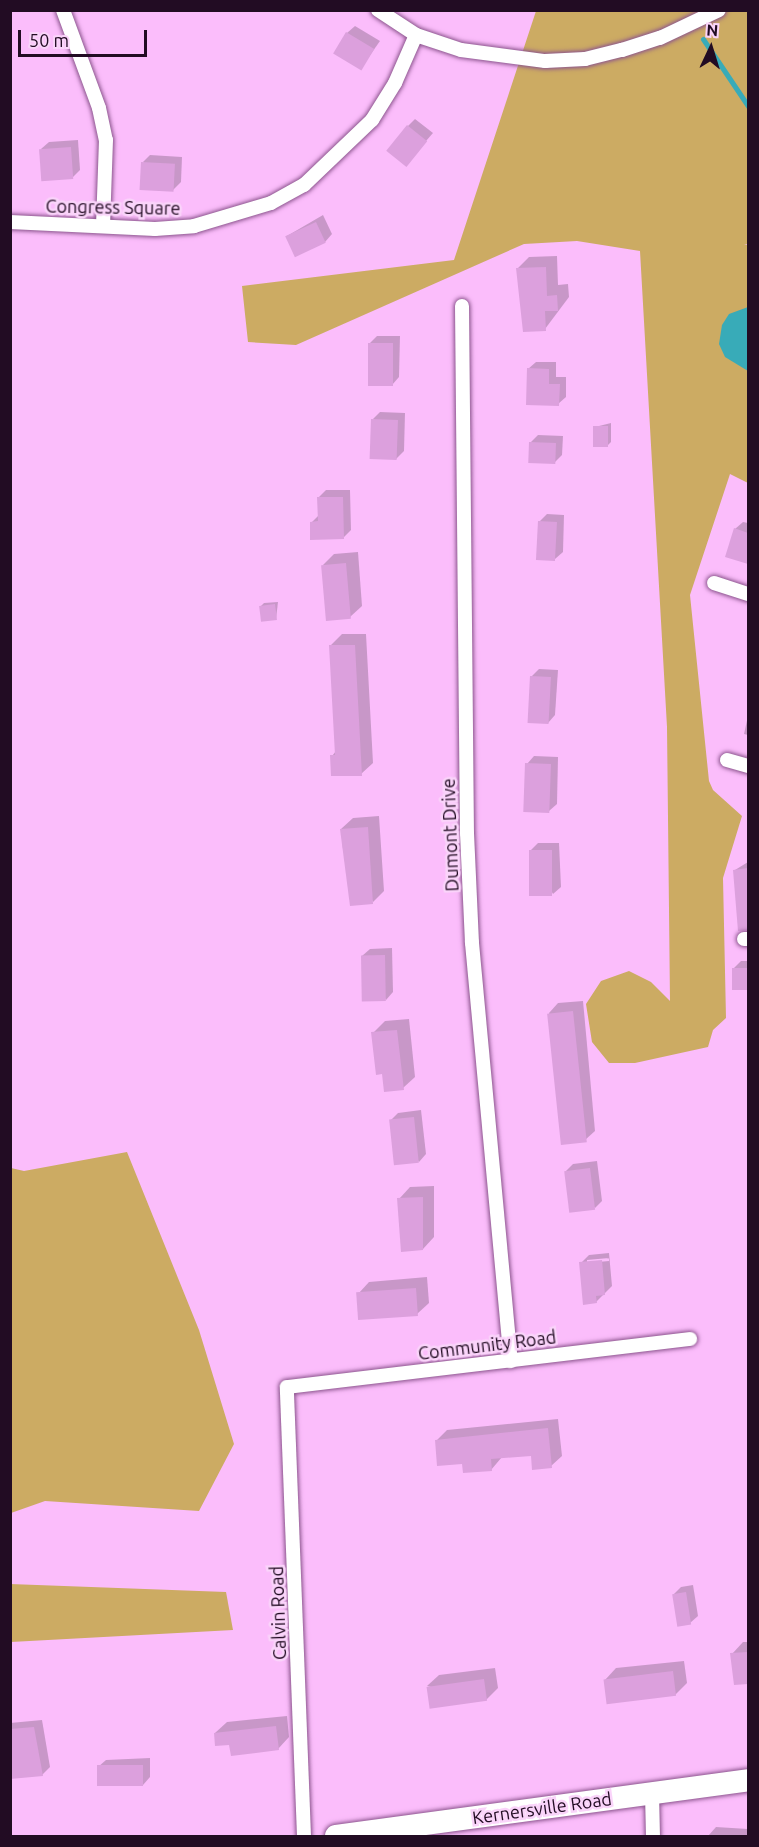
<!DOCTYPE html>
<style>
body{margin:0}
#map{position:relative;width:759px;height:1847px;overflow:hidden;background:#fbbdfb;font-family:Ubuntu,sans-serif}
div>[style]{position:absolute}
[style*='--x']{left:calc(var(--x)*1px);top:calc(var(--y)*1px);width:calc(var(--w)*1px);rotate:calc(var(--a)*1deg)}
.green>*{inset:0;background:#ccab63}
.water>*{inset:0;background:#38abb8}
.shadow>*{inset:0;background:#0003}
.stream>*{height:5px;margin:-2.5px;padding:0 2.5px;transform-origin:2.5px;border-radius:2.5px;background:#38abb8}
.building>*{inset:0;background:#dca0dd;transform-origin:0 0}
.roads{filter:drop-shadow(0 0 2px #8c558e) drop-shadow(0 0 2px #8c558e)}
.minor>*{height:14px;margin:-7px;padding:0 7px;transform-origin:7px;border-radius:7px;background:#fff}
.primary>*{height:22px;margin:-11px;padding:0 11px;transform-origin:11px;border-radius:11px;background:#fff}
span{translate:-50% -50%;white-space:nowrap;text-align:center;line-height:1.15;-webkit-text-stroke:5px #fad4fa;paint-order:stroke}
.street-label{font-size:18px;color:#220c23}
.frame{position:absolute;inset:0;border:12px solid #220c23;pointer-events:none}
.north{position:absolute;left:681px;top:18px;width:60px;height:60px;-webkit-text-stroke:4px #fad4fa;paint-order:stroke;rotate:4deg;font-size:16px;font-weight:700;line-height:24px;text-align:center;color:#220c23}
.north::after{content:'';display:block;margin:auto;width:21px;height:27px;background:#220c23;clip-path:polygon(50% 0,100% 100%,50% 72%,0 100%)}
.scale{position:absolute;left:18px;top:30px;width:129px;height:27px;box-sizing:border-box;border:3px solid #220c23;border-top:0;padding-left:8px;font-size:18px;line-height:21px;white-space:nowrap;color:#220c23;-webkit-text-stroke:4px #fad4fa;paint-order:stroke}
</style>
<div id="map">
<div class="green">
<i style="clip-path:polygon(536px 11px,748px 11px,748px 244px,744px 245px,748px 245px,748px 483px,730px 474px,690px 595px,709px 781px,713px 790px,742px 816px,723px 878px,726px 1018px,713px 1030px,708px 1047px,635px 1063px,609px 1063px,592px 1042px,586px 1004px,601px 981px,629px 971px,651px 982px,670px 1001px,667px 727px,640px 251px,577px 241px,524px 244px,296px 345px,248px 342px,242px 286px,454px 260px)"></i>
<i style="clip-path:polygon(127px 1152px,199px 1330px,234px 1444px,199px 1511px,45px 1501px,11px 1513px,11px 1168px,24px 1171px)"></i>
<i style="clip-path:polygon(10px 1584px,226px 1592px,233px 1630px,11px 1642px)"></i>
</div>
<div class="water">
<i style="clip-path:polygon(748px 307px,748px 371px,725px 357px,719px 344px,722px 325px,729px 314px)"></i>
</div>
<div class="shadow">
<i style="clip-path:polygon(355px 26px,380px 41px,361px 68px,347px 33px)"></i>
<i style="clip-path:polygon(415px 119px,433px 133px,406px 164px,408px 126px)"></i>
<i style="clip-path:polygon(78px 140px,80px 170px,72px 178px,41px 149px,49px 142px)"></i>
<i style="clip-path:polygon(150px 155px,182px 157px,181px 182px,173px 190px,143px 162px)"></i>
<i style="clip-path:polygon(323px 215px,332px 234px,325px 242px,287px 236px)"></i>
<i style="clip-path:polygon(557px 256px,558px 285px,568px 284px,569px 297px,545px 329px,518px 268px,529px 257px)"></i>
<i style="clip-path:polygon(377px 336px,400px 336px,399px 377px,392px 385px,370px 343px)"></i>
<i style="clip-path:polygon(536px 362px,556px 362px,556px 377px,566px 377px,566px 397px,558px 404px,528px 369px)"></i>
<i style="clip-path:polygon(380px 412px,405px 413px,404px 451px,396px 459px,373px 419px)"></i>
<i style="clip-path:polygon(611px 423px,611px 442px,608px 445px,595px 427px)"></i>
<i style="clip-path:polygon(538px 435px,563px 436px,562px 455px,554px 463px,530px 443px)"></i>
<i style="clip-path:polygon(326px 490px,350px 490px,351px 530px,344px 537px,312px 522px,319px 515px,318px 498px)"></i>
<i style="clip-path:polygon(547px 514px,564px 515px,563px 552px,555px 559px,539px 522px)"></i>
<i style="clip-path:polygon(743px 522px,748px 523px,748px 563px,727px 556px,735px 529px)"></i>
<i style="clip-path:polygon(358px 552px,362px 606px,350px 617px,323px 565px,334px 554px)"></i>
<i style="clip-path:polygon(278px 602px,276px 619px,260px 607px,264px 603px)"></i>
<i style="clip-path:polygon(342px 634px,366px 634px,373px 763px,361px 774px,332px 756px,336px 751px,330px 646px)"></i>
<i style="clip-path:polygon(539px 669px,558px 670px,555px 715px,548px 723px,531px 677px)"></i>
<i style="clip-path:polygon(748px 716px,748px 735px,744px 734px)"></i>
<i style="clip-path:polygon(534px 756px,558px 757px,557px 804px,549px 811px,527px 764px)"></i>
<i style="clip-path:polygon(379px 816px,384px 891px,373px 902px,347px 849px,343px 849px,341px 829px,353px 818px)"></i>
<i style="clip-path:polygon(538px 843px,559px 843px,561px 887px,553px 894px,530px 851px)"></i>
<i style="clip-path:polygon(748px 862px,748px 911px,738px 911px,735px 870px)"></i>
<i style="clip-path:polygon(392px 948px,393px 992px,386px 1000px,362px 956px,370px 949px)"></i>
<i style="clip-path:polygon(741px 961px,748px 961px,748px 989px,734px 989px,734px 968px)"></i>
<i style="clip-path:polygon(583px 1001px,595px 1131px,585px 1140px,549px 1013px,558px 1003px)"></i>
<i style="clip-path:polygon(409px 1019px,415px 1077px,403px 1088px,373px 1033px,385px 1021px)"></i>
<i style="clip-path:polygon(421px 1110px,426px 1154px,419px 1162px,391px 1120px,398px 1113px)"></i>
<i style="clip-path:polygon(597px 1161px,602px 1201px,595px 1208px,565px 1172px,573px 1164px)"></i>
<i style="clip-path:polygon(434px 1186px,434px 1237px,423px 1249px,399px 1199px,410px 1187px)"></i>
<i style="clip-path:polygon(evenodd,609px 1253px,612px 1286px,596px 1302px,581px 1263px,589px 1255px,609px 1253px,609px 1258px,609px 1261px,587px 1263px,587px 1260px,609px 1258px)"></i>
<i style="clip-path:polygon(427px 1277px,429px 1303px,417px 1314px,358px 1294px,369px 1282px)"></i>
<i style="clip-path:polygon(558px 1419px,562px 1456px,551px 1466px,532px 1454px,502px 1457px,491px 1470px,464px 1463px,436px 1441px,447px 1430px)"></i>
<i style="clip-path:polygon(693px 1585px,698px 1616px,690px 1623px,673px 1595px,681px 1587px)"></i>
<i style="clip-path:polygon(743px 1642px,748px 1642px,748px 1682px,735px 1684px,732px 1654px)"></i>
<i style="clip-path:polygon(684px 1661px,687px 1683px,675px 1695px,605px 1680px,616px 1668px)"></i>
<i style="clip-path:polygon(495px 1668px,498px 1688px,486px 1700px,427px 1686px,439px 1675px)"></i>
<i style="clip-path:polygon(287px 1716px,289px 1737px,278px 1749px,231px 1743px,215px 1733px,227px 1722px)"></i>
<i style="clip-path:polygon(42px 1720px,50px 1767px,42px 1775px,10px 1778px,10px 1723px)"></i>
<i style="clip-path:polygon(150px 1758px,150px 1777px,143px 1785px,98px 1767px,106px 1760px)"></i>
<i style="clip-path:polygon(716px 1827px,748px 1829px,748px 1836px,708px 1836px)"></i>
</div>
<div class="stream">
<i style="--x:703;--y:39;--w:81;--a:56.1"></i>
</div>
<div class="building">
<i style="left:346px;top:32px;width:33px;height:25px;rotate:31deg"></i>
<i style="left:407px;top:125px;width:26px;height:33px;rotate:39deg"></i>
<i style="left:71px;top:147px;width:32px;height:32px;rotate:86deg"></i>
<i style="left:141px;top:162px;width:34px;height:28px;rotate:3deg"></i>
<i style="left:316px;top:222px;width:23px;height:34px;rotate:65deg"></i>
<i style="clip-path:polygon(546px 267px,547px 296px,557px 295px,558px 311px,545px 311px,546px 331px,523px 332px,516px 268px)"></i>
<i style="left:368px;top:343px;width:25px;height:43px"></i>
<i style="clip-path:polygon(527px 368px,549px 369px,549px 384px,560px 384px,559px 406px,526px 405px)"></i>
<i style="left:371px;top:419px;width:27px;height:40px;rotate:2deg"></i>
<i style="left:593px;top:426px;width:15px;height:21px"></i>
<i style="left:529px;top:442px;width:27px;height:21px;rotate:2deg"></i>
<i style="clip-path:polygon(317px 497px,343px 497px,344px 539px,310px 540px,310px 522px,318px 521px)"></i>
<i style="left:538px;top:521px;width:19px;height:39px;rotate:3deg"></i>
<i style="clip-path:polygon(734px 528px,748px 533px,748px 564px,725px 557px)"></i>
<i style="left:346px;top:563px;width:56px;height:25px;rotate:85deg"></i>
<i style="left:275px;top:604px;width:16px;height:16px;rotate:83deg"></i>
<i style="clip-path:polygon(329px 645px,355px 645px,362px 776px,331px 776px,330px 755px,335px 755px)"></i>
<i style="left:530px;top:676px;width:21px;height:47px;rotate:3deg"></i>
<i style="left:525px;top:763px;width:26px;height:49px;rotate:2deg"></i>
<i style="clip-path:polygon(368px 827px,373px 904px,350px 906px,340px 829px)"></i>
<i style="left:529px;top:850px;width:23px;height:46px"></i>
<i style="clip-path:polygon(748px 868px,748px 930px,738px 931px,733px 870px)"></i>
<i style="left:385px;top:955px;width:46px;height:24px;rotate:89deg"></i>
<i style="left:732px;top:968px;width:16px;height:22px"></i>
<i style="left:573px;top:1011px;width:132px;height:26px;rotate:84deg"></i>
<i style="clip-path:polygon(397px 1030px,404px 1090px,384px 1092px,382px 1074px,376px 1075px,371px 1032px)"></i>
<i style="left:414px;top:1117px;width:46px;height:25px;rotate:84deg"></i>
<i style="left:590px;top:1168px;width:42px;height:26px;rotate:83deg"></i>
<i style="clip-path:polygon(423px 1197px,423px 1250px,401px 1252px,397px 1198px)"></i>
<i style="clip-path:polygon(602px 1260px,605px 1295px,596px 1296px,597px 1303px,583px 1305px,579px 1262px)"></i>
<i style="left:416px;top:1288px;width:28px;height:60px;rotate:86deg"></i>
<i style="clip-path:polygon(548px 1428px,552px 1468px,532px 1470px,531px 1456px,491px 1459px,492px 1471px,463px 1473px,462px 1464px,437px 1466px,435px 1440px)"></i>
<i style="left:686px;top:1592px;width:33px;height:14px;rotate:81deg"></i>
<i style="clip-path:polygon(748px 1652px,748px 1684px,734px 1685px,730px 1653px)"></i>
<i style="left:673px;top:1671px;width:25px;height:70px;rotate:83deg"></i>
<i style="left:484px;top:1679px;width:22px;height:58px;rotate:82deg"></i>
<i style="clip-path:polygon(276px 1726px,279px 1750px,231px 1756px,229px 1745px,215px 1746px,214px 1733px)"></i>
<i style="clip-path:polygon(34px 1727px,43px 1776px,10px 1779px,10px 1729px)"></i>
<i style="left:143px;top:1765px;width:21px;height:46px;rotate:90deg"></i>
</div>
<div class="roads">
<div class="minor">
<i style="--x:63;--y:10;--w:104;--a:69.8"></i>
<i style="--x:99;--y:108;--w:33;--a:78"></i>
<i style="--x:106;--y:140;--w:86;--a:92"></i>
<i style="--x:378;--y:10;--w:45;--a:33.3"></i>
<i style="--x:416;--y:35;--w:47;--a:18.4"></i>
<i style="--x:461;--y:50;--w:85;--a:7.5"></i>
<i style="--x:545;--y:61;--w:40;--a:-2.9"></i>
<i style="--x:585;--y:59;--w:38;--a:-14"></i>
<i style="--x:622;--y:50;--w:40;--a:-18"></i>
<i style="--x:660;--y:38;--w:65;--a:-25.4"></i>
<i style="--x:10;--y:222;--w:145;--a:2.8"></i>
<i style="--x:155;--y:229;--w:39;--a:-4"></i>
<i style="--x:194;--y:226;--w:80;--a:-16.6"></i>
<i style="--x:271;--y:203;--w:38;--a:-29"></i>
<i style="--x:304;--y:185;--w:94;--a:-43.7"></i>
<i style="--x:372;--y:120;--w:44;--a:-58.1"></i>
<i style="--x:395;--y:83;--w:52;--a:-66.4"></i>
<i style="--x:462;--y:306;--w:527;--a:89.46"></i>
<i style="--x:467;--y:833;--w:110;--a:87.4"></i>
<i style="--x:472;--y:943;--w:420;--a:84.7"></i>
<i style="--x:714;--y:583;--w:36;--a:18"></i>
<i style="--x:727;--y:760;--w:22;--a:16"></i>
<i style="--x:744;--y:939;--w:4;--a:0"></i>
<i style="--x:652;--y:1793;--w:43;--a:88.7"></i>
<i style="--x:304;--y:1836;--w:449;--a:-92.2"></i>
<i style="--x:287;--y:1387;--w:406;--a:-6.8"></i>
</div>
<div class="primary">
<i style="--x:336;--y:1836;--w:416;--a:-7.7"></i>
</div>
</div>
<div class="street-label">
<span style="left:113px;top:207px;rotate:1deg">Congress Square</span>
<span style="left:450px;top:835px;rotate:-92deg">Dumont Drive</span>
<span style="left:487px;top:1345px;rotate:-7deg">Community Road</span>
<span style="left:278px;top:1613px;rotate:-92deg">Calvin Road</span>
<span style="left:542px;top:1808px;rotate:-8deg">Kernersville Road</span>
</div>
<div class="frame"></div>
<div class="north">N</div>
<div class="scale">50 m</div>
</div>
